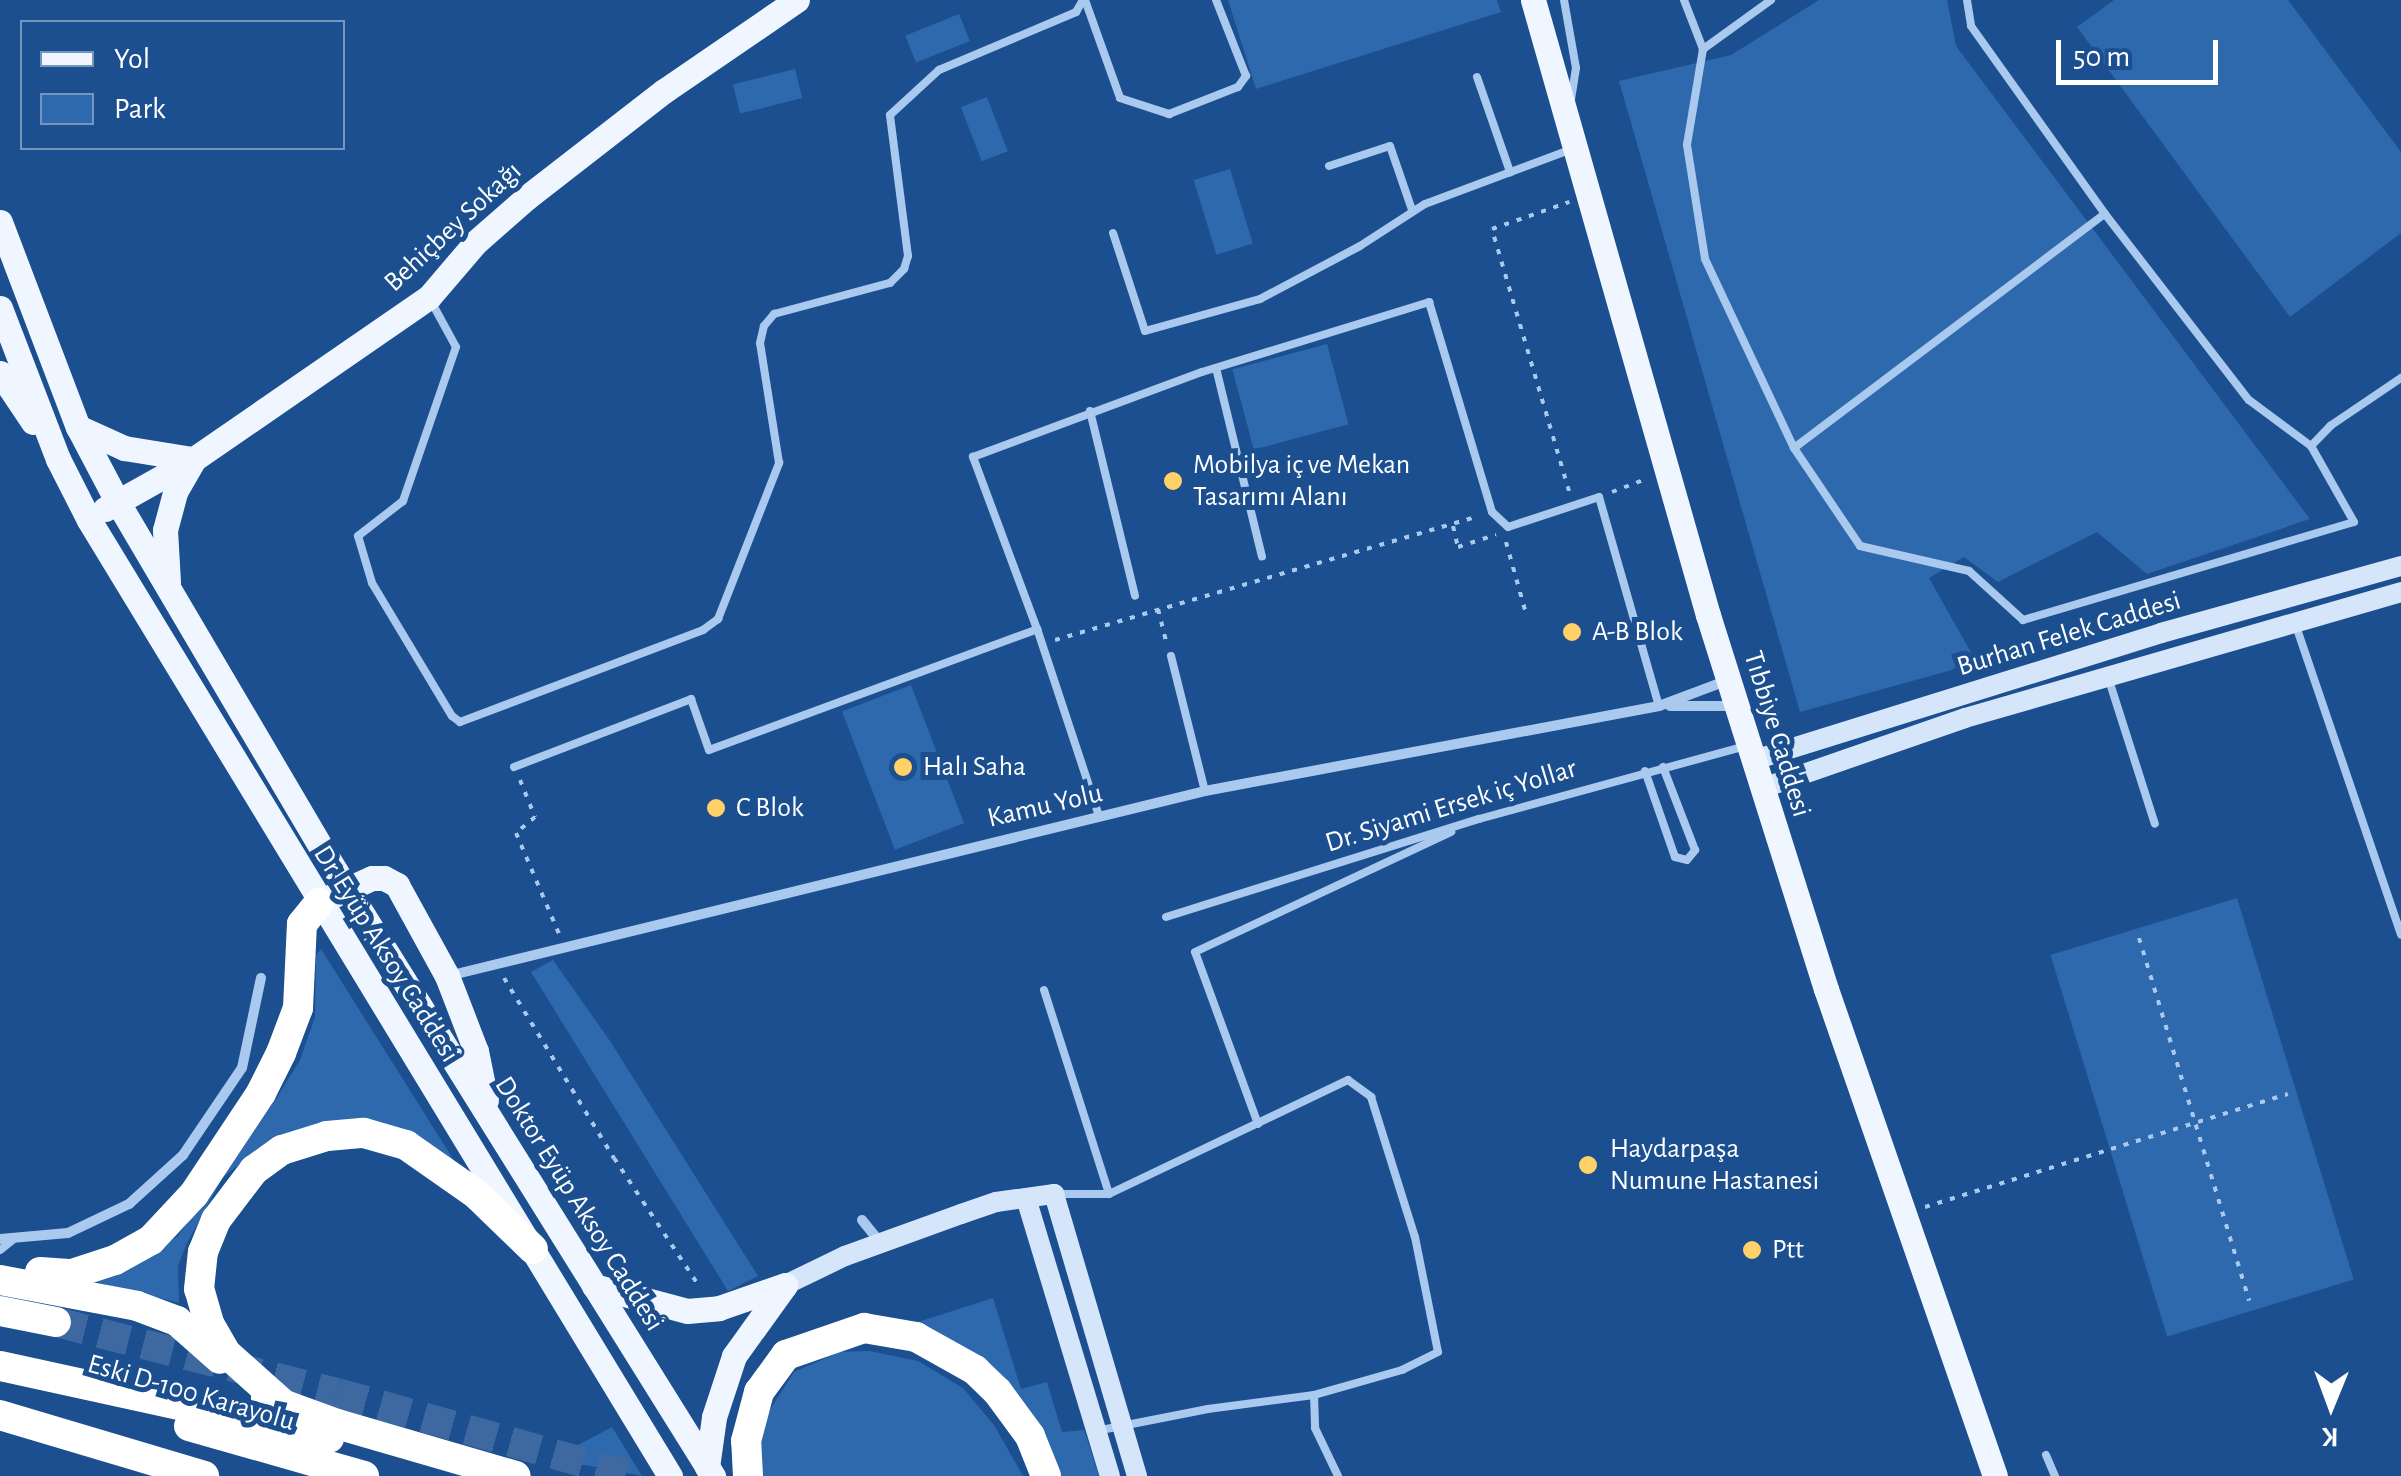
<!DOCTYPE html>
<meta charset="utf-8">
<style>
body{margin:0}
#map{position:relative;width:2401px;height:1476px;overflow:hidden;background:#1b4f8f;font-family:"Alegreya Sans",sans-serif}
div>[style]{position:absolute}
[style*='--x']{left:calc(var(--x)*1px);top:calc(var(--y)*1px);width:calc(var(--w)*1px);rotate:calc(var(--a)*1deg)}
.green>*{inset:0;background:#2e69ad;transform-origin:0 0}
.highway-tunnel>*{height:30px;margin-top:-15px;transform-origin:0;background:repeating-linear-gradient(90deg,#3d69a0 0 30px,transparent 0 45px)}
.path>*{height:4px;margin-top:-2px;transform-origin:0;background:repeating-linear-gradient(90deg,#a9c9ee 0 5px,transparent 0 13px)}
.lane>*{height:8px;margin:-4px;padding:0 4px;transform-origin:4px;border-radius:4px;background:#a9c9ee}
.street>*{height:10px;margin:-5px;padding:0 5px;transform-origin:5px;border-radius:5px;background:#a9c9ee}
.secondary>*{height:20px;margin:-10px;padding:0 10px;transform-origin:10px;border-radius:10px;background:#d6e6fa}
.primary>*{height:25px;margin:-12.5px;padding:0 12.5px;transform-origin:12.5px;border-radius:12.5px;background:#f0f6ff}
.highway>*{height:30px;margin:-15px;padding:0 15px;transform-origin:15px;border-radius:15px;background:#fff}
.dots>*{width:28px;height:28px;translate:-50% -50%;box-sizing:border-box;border:5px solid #1b4f8f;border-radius:50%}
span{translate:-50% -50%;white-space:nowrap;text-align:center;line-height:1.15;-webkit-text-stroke:10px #1b4f8f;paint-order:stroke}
.street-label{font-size:28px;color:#fff}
.poi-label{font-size:28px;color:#fff}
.left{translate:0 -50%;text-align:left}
.legend{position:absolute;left:20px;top:20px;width:325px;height:130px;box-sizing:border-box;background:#1b4f8f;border:2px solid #7695bc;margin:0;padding:12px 18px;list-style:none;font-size:30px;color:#fff}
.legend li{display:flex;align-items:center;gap:20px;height:50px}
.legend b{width:50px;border:2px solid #7695bc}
.north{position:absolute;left:2281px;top:1356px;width:100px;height:100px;-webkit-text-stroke:8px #1b4f8f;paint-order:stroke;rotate:181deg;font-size:28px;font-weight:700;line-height:40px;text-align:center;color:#fff}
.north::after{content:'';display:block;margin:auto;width:35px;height:45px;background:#fff;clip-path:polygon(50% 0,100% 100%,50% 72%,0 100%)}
.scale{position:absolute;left:2056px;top:40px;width:162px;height:45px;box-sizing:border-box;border:5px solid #fff;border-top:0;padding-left:12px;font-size:30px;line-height:35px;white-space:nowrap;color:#fff;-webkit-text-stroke:8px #1b4f8f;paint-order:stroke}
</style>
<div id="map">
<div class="green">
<i style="clip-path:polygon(1228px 0,1497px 0,1501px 12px,1256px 89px)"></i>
<i style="clip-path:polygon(1819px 0,1947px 0,1956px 46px,2310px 519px,2147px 574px,2097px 532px,1998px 582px,1964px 557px,1929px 578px,1977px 663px,1800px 712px,1619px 81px,1731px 55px)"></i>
<i style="clip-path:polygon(2114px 0,2288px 0,2401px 152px,2401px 233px,2290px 317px,2077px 27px)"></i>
<i style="left:959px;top:14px;width:29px;height:58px;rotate:68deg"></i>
<i style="left:795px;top:69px;width:30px;height:64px;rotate:76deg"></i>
<i style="left:987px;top:97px;width:58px;height:28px;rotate:69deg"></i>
<i style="left:1230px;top:169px;width:78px;height:38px;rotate:73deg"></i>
<i style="left:1327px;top:344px;width:83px;height:98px;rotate:75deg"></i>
<i style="left:911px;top:685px;width:148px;height:74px;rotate:69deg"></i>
<i style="left:2237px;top:898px;width:399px;height:195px;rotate:73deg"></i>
<i style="clip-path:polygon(321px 949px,455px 1162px,412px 1143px,249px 1157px,223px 1177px,187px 1243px,178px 1266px,179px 1303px,96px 1282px,138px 1263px,178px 1236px,276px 1099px,300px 1060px,315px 1017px,316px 955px)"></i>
<i style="clip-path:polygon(553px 960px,610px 1041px,758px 1276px,728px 1291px,531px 972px)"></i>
<i style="clip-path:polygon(993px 1298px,1021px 1389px,1047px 1382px,1062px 1432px,1084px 1430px,1099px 1476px,1060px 1476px,970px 1357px,918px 1322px)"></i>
<i style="clip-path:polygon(870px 1351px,918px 1361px,963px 1388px,994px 1425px,1023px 1476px,758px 1476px,757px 1459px,766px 1416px,794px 1372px,840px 1352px)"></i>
<i style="clip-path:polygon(612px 1427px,642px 1476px,553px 1459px,574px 1447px)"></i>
</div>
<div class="highway-tunnel">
<i style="--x:56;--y:1322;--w:290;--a:14.2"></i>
<i style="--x:337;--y:1393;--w:307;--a:15.7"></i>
</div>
<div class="path">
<i style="--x:1569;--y:491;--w:273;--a:-106.4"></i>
<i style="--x:1492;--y:229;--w:82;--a:-19.3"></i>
<i style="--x:1612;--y:492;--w:36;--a:-21"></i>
<i style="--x:1453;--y:526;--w:22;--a:77"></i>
<i style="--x:1458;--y:547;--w:40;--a:-18"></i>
<i style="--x:1506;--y:542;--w:71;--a:74.4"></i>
<i style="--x:1158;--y:609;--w:34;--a:76"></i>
<i style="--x:1055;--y:640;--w:441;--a:-16.3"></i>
<i style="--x:520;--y:780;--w:40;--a:68"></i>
<i style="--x:535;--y:817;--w:25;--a:140"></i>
<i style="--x:516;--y:833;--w:110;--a:66.9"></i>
<i style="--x:2139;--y:938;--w:379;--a:73.1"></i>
<i style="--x:504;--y:978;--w:211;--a:58.6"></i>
<i style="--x:614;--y:1158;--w:154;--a:56.4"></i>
<i style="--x:1925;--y:1207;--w:380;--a:-17.3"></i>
</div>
<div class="lane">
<i style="--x:1085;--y:0;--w:104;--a:70.3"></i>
<i style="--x:1120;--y:98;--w:52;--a:18.1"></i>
<i style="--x:1169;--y:114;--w:74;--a:-21.4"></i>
<i style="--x:1238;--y:87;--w:14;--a:-54"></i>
<i style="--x:1246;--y:76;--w:82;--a:-111.5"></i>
<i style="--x:1564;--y:0;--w:69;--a:80"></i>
<i style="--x:1576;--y:68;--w:32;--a:99"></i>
<i style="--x:1684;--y:0;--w:53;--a:68.8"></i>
<i style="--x:1771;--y:0;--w:84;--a:144.2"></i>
<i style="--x:1703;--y:49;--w:97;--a:99.5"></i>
<i style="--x:1687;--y:145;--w:115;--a:81"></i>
<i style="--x:1705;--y:259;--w:209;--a:64.8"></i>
<i style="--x:1794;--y:448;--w:118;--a:56"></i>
<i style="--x:1860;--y:546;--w:112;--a:12.9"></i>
<i style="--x:1969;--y:571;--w:73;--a:42.2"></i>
<i style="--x:2023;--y:620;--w:345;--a:-16.5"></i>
<i style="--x:2354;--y:522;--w:87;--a:-119.5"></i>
<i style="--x:1967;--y:0;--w:26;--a:81"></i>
<i style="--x:1971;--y:26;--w:231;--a:54.5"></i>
<i style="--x:2105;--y:214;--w:235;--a:52.3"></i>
<i style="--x:2249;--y:400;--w:77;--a:36.6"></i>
<i style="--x:2311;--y:446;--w:28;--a:-46"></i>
<i style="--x:2330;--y:426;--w:86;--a:-34.1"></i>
<i style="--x:1477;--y:77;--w:101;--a:70.8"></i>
<i style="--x:1329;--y:166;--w:64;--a:-18.2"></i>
<i style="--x:1390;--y:146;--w:68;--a:71"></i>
<i style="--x:1113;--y:233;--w:103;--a:71.9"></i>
<i style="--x:1145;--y:331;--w:119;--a:-15.5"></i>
<i style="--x:1260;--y:299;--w:113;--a:-27.9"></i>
<i style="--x:1360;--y:246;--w:77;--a:-32.9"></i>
<i style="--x:1425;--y:204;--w:157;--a:-20.5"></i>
<i style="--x:432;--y:303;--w:50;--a:61.4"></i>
<i style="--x:456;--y:347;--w:163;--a:109"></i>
<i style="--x:403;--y:501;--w:57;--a:142.1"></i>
<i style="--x:358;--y:536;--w:49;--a:73.4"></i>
<i style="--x:372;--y:583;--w:155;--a:59"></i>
<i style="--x:452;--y:716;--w:10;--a:37"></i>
<i style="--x:460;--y:722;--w:260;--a:-20.7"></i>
<i style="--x:703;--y:630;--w:19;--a:-36"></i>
<i style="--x:718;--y:619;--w:168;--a:-68.6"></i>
<i style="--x:779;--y:463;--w:121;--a:-99"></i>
<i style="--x:760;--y:343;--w:17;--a:-77"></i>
<i style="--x:764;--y:326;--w:16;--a:-50"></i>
<i style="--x:774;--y:314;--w:120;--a:-15"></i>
<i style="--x:890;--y:283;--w:20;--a:-45"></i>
<i style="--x:904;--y:269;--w:14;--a:-73"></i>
<i style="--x:908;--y:256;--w:142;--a:-97.3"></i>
<i style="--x:890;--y:115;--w:67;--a:-42.6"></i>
<i style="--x:939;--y:70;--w:149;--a:-22.9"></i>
<i style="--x:1076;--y:12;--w:14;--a:-60"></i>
<i style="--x:1216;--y:368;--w:194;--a:76.3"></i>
<i style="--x:1090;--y:411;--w:190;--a:76.3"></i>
<i style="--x:1794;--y:448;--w:389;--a:-37"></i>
<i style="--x:2296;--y:626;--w:326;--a:71.2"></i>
<i style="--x:1171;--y:656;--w:139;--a:75.9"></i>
<i style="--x:2108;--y:677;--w:154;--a:72.3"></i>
<i style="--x:514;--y:767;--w:190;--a:-21"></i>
<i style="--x:691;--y:699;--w:54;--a:70.6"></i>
<i style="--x:709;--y:750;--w:350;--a:-20.2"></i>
<i style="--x:1645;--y:771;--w:91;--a:70.8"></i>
<i style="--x:1675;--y:857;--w:12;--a:14"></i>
<i style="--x:1687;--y:860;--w:13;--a:-51"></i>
<i style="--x:1695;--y:850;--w:89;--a:-111.1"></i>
<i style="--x:1099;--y:816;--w:197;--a:-108.3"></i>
<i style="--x:1037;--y:629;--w:184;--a:-110.4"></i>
<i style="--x:973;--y:457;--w:244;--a:-20.4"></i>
<i style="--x:1202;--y:372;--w:238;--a:-17.1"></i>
<i style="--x:1429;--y:302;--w:219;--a:73.3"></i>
<i style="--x:1492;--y:512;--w:22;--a:43"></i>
<i style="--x:1508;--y:527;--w:96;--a:-18.2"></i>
<i style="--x:1599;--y:497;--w:217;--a:74"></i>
<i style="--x:1166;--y:917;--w:328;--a:-17.4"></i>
<i style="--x:1479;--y:819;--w:277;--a:-15.3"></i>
<i style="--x:1044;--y:990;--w:214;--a:72.3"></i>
<i style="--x:1258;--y:1124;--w:183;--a:-110.1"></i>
<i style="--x:1195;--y:952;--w:283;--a:-25.1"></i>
<i style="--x:1059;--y:1194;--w:50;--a:0"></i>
<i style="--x:1109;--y:1194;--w:265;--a:-25.5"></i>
<i style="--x:1348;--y:1080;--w:29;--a:36"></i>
<i style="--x:1371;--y:1097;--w:147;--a:72.6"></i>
<i style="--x:1415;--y:1237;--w:117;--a:78.7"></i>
<i style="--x:1438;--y:1352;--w:40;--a:153.4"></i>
<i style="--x:1402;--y:1370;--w:91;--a:164.1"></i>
<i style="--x:1314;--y:1395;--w:107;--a:172.5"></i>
<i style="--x:1208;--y:1409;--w:109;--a:168.9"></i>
<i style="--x:0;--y:1250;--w:16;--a:-38"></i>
<i style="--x:1314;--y:1395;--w:33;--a:88"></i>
<i style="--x:1315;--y:1428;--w:53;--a:64.4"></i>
<i style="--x:2046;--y:1455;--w:23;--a:67"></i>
</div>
<div class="street">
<i style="--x:1670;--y:706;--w:68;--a:0"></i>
<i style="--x:448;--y:976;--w:779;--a:-13.73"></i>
<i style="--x:1205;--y:791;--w:462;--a:-10.6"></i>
<i style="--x:1659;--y:706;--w:72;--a:-20.5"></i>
<i style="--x:862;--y:1220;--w:28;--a:51"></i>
<i style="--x:0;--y:1239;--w:68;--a:-5"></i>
<i style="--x:68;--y:1233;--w:68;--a:-25.4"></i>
<i style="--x:129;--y:1204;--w:73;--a:-42.2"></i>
<i style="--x:183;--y:1155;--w:105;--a:-55.9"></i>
<i style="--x:242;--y:1068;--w:92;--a:-78.1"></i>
</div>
<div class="secondary">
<i style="--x:1754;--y:760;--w:426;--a:-17.3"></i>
<i style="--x:2161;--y:633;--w:249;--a:-15.6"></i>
<i style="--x:1763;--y:788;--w:214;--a:-19.1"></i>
<i style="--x:1965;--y:718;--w:454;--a:-16.1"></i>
<i style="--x:1026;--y:1198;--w:290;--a:73.2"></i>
<i style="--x:785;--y:1285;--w:67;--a:-25.8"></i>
<i style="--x:845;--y:1256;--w:123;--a:-19.9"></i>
<i style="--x:961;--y:1214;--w:37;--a:-19"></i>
<i style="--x:996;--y:1202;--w:59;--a:-7.9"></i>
<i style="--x:1054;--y:1194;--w:294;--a:73.6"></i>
</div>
<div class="primary">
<i style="--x:1533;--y:0;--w:639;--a:74.12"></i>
<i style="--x:1708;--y:615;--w:392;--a:72.5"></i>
<i style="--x:1826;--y:989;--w:515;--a:70.86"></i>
<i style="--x:0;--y:222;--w:219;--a:69.2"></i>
<i style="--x:78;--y:427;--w:84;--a:62.2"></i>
<i style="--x:117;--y:501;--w:419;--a:59.5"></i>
<i style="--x:330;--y:862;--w:724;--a:58.04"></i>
<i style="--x:0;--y:308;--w:162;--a:69"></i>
<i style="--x:58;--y:459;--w:68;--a:63.1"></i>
<i style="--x:89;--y:520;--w:1119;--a:58.71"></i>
<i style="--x:0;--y:373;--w:59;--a:56"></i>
<i style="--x:78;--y:427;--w:51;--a:24.5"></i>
<i style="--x:124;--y:448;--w:69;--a:9.2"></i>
<i style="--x:105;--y:509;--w:102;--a:-29.3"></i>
<i style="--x:194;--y:459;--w:285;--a:-34.6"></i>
<i style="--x:429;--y:297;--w:72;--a:-49.5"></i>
<i style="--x:476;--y:242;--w:67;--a:-41.3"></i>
<i style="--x:526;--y:198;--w:175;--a:-37.8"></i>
<i style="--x:664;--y:91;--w:161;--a:-34.4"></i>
<i style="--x:168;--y:582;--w:52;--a:-93.3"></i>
<i style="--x:165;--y:530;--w:39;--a:-75"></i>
<i style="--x:175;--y:492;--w:38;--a:-60"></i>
<i style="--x:332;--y:896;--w:44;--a:-24.2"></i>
<i style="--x:372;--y:878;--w:12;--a:0"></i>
<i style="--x:384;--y:878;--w:15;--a:28"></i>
<i style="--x:397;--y:885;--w:104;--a:61.2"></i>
<i style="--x:447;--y:976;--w:80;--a:68.9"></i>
<i style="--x:476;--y:1051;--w:50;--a:78.5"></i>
<i style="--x:594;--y:1286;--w:96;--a:15"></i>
<i style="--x:687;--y:1311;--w:32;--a:-5"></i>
<i style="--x:719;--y:1308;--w:70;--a:-19.2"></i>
<i style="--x:707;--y:1467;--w:50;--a:-82"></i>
<i style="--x:714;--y:1417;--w:64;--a:-71.8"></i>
<i style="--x:734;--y:1356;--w:87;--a:-54.3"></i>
</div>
<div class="highway">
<i style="--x:40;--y:1272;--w:32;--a:4"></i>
<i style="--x:72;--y:1274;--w:45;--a:-18"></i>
<i style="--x:115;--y:1260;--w:41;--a:-29.1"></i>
<i style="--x:151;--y:1240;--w:63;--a:-46.9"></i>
<i style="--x:194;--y:1194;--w:121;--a:-56.4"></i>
<i style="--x:261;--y:1093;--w:45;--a:-63.4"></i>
<i style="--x:281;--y:1053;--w:48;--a:-69.3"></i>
<i style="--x:298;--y:1008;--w:84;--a:-87.3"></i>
<i style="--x:302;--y:924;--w:27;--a:-51"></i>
<i style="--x:0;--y:1280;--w:139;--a:10.7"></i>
<i style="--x:137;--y:1306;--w:43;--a:20.6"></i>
<i style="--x:177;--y:1321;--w:57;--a:41.5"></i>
<i style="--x:0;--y:1311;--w:57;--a:11.1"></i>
<i style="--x:0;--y:1366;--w:337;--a:12.3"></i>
<i style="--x:266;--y:1398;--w:76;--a:20.1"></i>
<i style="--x:337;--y:1424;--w:186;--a:16.2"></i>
<i style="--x:283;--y:1404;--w:76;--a:-138.2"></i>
<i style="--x:226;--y:1353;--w:34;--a:-120"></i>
<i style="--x:209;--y:1323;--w:35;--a:-106"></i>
<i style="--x:199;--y:1289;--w:37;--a:-84"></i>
<i style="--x:203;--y:1252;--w:35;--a:-68"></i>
<i style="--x:216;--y:1220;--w:63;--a:-52.8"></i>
<i style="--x:254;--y:1170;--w:34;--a:-36"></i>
<i style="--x:282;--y:1150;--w:47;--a:-17.3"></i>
<i style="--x:327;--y:1136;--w:37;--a:-5"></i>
<i style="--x:364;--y:1133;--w:44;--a:15.9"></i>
<i style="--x:406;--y:1145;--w:85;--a:35"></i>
<i style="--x:476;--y:1194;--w:79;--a:44"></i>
<i style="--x:0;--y:1415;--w:213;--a:16.6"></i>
<i style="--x:189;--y:1426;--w:182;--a:15.9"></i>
<i style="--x:748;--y:1476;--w:35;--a:-93"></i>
<i style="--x:746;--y:1441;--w:51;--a:-75.1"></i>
<i style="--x:759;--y:1392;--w:46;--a:-53.9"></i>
<i style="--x:786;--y:1355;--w:83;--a:-19.1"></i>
<i style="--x:864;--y:1328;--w:53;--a:9.8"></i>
<i style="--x:916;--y:1337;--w:68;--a:29.2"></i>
<i style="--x:975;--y:1370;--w:30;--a:44"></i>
<i style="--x:997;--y:1391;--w:56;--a:53.7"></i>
<i style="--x:1030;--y:1436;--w:43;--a:68.2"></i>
</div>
<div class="dots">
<i style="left:1173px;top:481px;background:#ffd166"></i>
<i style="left:1572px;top:632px;background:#ffd166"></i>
<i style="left:903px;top:767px;background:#ffd166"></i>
<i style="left:716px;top:808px;background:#ffd166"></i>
<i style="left:1588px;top:1165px;background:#ffd166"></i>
<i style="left:1752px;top:1250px;background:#ffd166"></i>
</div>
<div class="street-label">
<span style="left:453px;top:227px;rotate:-43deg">Behiçbey Sokağı</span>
<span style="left:2069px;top:634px;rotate:-17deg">Burhan Felek Caddesi</span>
<span style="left:1777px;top:734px;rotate:73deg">Tıbbiye Caddesi</span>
<span style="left:1045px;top:806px;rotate:-13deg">Kamu Yolu</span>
<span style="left:1451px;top:806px;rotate:-17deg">Dr. Siyami Ersek iç Yollar</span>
<span style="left:386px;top:954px;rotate:58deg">Dr. Eyüp Aksoy Caddesi</span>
<span style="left:579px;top:1204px;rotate:58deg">Doktor Eyüp Aksoy Caddesi</span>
<span style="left:191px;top:1393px;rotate:16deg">Eski D-100 Karayolu</span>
</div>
<div class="poi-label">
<span class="left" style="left:1193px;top:481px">Mobilya iç ve Mekan<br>Tasarımı Alanı</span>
<span class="left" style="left:1592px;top:632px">A-B Blok</span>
<span class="left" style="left:923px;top:767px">Halı Saha</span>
<span class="left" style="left:736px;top:808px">C Blok</span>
<span class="left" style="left:1610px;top:1165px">Haydarpaşa<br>Numune Hastanesi</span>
<span class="left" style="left:1772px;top:1250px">Ptt</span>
</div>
<ul class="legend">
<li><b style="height:12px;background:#f0f6ff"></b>Yol</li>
<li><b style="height:28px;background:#2e69ad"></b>Park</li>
</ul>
<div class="north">K</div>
<div class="scale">50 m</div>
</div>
